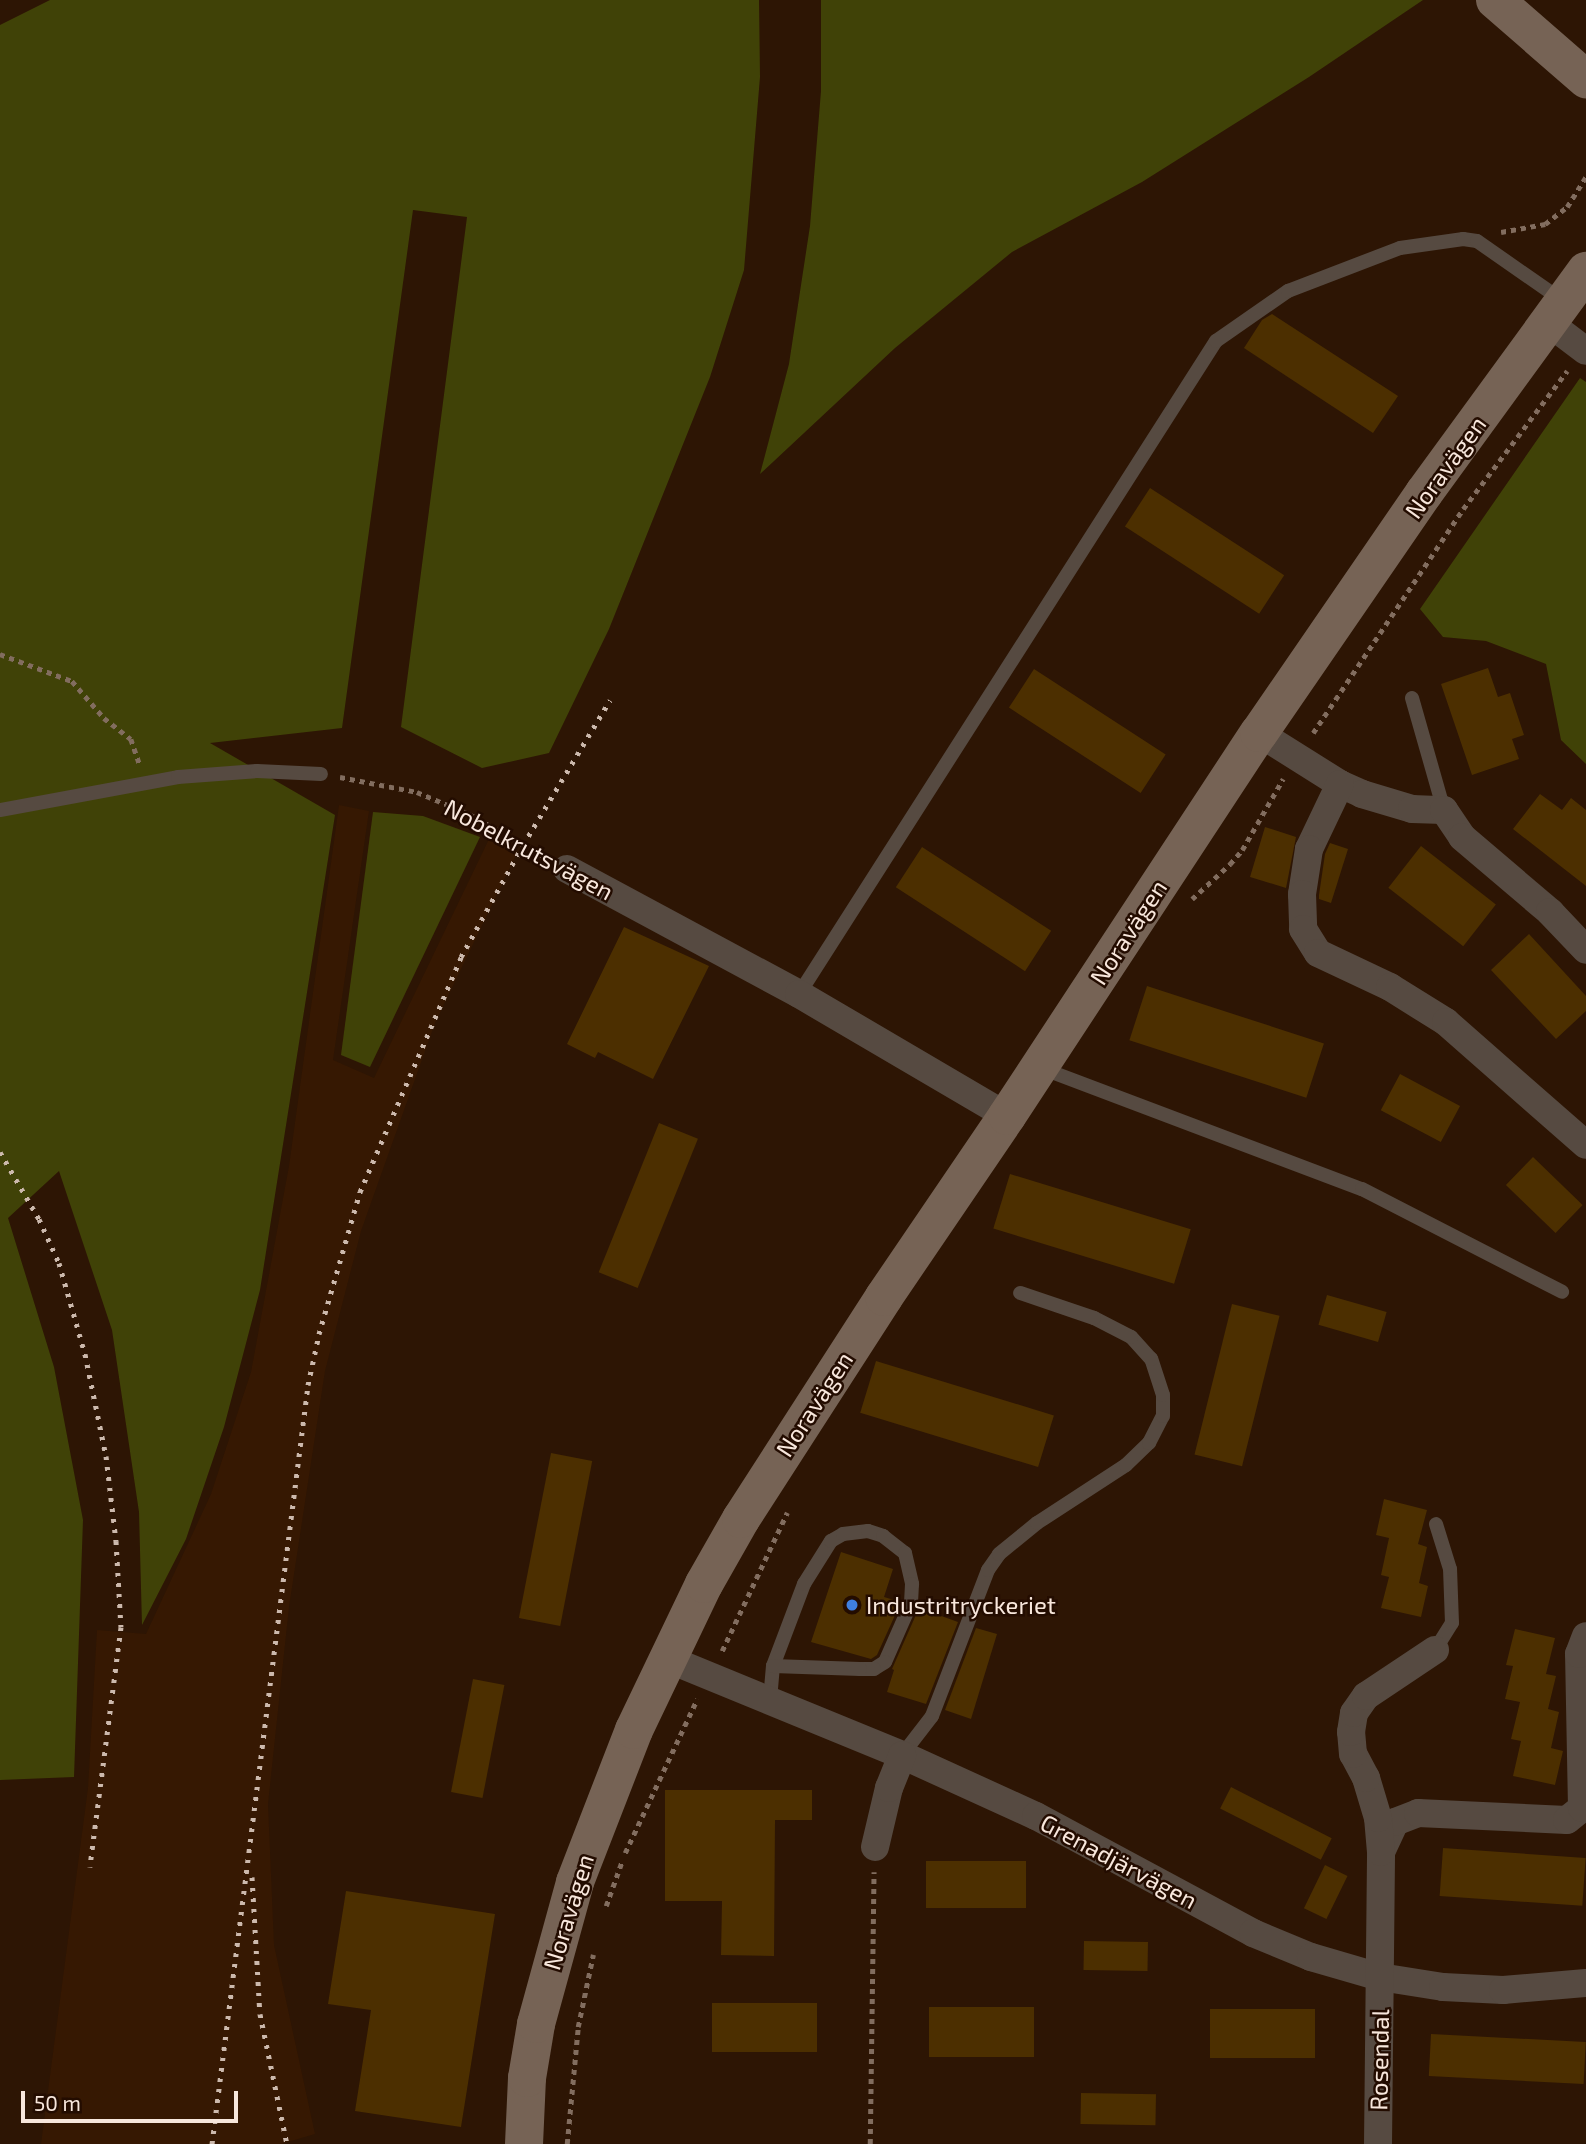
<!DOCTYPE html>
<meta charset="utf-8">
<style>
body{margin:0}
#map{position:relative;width:1586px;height:2144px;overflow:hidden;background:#2d1504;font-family:"Exo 2",sans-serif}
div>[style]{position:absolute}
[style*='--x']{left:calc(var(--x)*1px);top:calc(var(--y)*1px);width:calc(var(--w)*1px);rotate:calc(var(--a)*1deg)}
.built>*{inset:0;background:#361802}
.green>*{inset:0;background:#404207}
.building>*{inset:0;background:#4c2f00;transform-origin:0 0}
.path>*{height:4.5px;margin-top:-2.25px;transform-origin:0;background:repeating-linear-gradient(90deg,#826d5f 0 5px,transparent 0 10px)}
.lane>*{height:14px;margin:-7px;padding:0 7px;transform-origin:7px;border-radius:7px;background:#564a41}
.street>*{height:28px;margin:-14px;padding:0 14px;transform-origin:14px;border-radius:14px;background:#564a41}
.secondary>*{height:38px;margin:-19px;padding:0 19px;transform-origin:19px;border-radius:19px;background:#766355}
.rail>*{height:5px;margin-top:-2.5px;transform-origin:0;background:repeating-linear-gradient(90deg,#ccb9ad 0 3.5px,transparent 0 10.5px)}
.dots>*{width:19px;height:19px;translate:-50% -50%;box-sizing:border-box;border:4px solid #230c00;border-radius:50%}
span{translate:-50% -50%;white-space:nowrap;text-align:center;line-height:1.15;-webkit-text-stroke:5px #230c00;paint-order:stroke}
.street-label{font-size:24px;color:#f8e7dc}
.poi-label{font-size:24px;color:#f8e7dc}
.left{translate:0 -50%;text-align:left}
.scale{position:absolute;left:21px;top:2091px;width:217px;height:32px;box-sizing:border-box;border:4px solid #f8e7dc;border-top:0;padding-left:9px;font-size:21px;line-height:24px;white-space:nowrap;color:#f8e7dc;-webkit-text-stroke:5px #230c00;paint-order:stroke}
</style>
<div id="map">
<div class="built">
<i style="clip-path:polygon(339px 805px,369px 811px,333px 1060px,374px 1078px,490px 837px,517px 853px,435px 1023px,361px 1231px,325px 1371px,289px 1607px,268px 1804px,274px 1945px,315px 2134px,281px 2144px,41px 2144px,88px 1788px,97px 1630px,146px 1634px,211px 1494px,251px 1372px,289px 1166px)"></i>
</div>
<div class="green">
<i style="clip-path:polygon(50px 0,759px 0,760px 77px,744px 270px,710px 377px,609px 629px,549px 753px,482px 768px,401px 727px,467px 217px,413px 210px,342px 728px,210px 743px,335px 815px,260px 1290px,224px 1427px,186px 1539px,142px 1625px,139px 1512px,112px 1330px,59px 1171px,8px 1218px,54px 1367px,83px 1520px,74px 1777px,0 1780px,0 25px)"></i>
<i style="clip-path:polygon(821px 0,1423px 0,1309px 77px,1142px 182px,1012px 252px,895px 348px,760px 474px,789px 364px,810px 226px,821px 91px)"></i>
<i style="clip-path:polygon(1580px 378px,1586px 382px,1586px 764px,1561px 740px,1546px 664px,1486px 641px,1443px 637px,1420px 609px)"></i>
<i style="clip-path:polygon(373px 812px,423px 816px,480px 837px,370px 1067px,341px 1055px)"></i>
</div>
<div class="building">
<i style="clip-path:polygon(1272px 314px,1398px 396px,1373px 433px,1244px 348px,1262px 320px)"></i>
<i style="left:1150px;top:488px;width:160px;height:46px;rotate:33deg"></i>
<i style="clip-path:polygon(1488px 668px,1498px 697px,1510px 693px,1524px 735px,1512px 739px,1519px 759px,1472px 775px,1441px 684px)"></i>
<i style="left:1034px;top:669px;width:157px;height:46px;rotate:33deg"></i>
<i style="clip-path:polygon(1540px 794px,1562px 810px,1571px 798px,1586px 810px,1586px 886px,1513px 829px)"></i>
<i style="clip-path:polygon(1265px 827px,1296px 837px,1286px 888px,1250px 877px)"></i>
<i style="clip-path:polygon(1330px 843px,1348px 849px,1331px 903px,1319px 899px,1319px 895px,1325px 854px)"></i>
<i style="left:1421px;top:846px;width:95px;height:53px;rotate:38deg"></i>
<i style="left:922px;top:847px;width:154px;height:48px;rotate:33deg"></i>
<i style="clip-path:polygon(624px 927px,709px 966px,653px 1079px,598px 1052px,595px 1058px,567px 1044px)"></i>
<i style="clip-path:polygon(1529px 934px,1586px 996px,1586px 1011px,1556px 1039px,1491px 970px)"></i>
<i style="left:1147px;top:986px;width:186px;height:57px;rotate:18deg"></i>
<i style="left:1400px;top:1074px;width:68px;height:41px;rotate:28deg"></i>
<i style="left:659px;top:1123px;width:42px;height:161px;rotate:22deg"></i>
<i style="left:1533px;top:1157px;width:69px;height:39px;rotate:44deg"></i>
<i style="left:1010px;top:1174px;width:189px;height:57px;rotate:17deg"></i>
<i style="left:1327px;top:1295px;width:62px;height:31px;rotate:16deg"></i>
<i style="left:1232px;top:1304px;width:49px;height:155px;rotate:14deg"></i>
<i style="left:876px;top:1361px;width:186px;height:54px;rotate:17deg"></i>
<i style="left:551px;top:1453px;width:42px;height:168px;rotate:11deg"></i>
<i style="clip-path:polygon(1384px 1499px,1427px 1510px,1418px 1544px,1427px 1547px,1419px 1583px,1428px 1586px,1421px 1617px,1381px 1608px,1389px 1577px,1381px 1575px,1389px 1538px,1376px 1535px)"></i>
<i style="clip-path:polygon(841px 1552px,893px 1569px,884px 1597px,901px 1602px,877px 1655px,871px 1659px,811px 1642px)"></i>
<i style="clip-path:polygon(919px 1608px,958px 1622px,926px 1704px,887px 1692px,894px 1670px,892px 1669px)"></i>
<i style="clip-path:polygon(976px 1628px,997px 1634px,971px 1719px,945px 1710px)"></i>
<i style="clip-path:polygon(1515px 1629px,1555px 1638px,1546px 1674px,1556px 1676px,1548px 1709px,1559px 1712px,1551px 1748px,1563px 1751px,1555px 1785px,1513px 1776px,1521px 1741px,1511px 1739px,1520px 1702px,1505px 1699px,1513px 1666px,1506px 1665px)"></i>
<i style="left:473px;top:1679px;width:32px;height:115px;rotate:11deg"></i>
<i style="left:1231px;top:1787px;width:113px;height:24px;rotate:27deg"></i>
<i style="clip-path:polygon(665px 1790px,812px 1790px,812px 1820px,775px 1820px,774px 1956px,721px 1955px,722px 1901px,665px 1901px)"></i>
<i style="left:1443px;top:1848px;width:143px;height:48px;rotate:4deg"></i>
<i style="left:926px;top:1861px;width:100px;height:47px"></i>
<i style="left:1325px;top:1865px;width:25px;height:48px;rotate:26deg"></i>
<i style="clip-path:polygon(346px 1891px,495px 1914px,461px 2127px,355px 2111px,371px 2010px,328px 2004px)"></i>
<i style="left:1084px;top:1941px;width:64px;height:29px;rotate:1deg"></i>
<i style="left:712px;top:2003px;width:105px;height:49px"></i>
<i style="left:929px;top:2007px;width:105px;height:50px"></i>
<i style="left:1210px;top:2009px;width:105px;height:49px"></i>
<i style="left:1431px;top:2034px;width:155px;height:42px;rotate:3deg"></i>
<i style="left:1081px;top:2093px;width:75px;height:31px;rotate:1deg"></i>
</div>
<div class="path">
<i style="--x:1501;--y:232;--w:45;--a:-10.3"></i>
<i style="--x:1545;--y:224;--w:28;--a:-38"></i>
<i style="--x:1567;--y:207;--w:36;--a:-58"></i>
<i style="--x:0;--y:654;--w:77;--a:20.6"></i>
<i style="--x:72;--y:681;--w:49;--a:49.1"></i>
<i style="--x:104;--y:718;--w:34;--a:38"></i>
<i style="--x:131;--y:739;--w:28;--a:71"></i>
<i style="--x:1313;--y:733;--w:270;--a:-56.2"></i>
<i style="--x:1463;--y:509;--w:173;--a:-53"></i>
<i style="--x:340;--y:777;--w:78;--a:11"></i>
<i style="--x:417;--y:792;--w:56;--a:22.9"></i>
<i style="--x:469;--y:814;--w:87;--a:29.5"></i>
<i style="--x:1192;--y:899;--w:52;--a:-42.6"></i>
<i style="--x:1230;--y:864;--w:18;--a:-49"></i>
<i style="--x:1242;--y:850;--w:82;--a:-60"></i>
<i style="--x:722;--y:1651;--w:153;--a:-64.8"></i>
<i style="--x:625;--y:1853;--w:170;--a:-64.9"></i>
<i style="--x:606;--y:1906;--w:48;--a:-70.4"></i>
<i style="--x:567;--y:2144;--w:118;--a:-84.6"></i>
<i style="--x:578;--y:2027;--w:74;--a:-78.2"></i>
<i style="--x:870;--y:2144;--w:272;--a:-89.2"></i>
</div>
<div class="lane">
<i style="--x:1412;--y:698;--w:116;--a:74.1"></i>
<i style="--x:0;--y:810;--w:181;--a:-10.5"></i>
<i style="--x:178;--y:777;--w:79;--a:-4.3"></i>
<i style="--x:257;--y:771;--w:64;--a:2.7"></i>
<i style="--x:799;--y:994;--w:775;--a:-57.44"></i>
<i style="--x:1216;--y:341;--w:88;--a:-34.8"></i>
<i style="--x:1288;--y:291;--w:120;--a:-21"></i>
<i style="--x:1400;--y:248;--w:64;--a:-8.1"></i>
<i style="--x:1463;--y:239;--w:14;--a:8"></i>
<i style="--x:1477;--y:241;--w:105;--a:34.9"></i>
<i style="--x:1041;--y:1068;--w:343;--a:20.7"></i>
<i style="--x:1362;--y:1189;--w:225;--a:27.2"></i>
<i style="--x:1435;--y:1650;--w:32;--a:-58"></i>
<i style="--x:1452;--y:1623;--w:54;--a:-92.1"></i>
<i style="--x:1450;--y:1569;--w:47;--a:-107.3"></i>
<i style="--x:770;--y:1700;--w:34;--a:-85"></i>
<i style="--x:773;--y:1666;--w:88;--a:-69.3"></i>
<i style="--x:804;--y:1584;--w:51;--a:-57.9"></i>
<i style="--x:831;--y:1541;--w:14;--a:-30"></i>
<i style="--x:843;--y:1534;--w:25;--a:-7"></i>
<i style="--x:868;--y:1531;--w:16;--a:18"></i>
<i style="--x:883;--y:1536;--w:28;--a:38"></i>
<i style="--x:905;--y:1553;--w:32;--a:77"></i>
<i style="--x:912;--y:1584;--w:19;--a:93"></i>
<i style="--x:911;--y:1603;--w:64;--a:113.8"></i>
<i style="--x:885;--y:1662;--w:13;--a:148"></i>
<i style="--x:874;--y:1669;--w:14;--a:180"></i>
<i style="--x:860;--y:1669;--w:87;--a:-178"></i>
<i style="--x:902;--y:1755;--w:49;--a:-52.4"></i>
<i style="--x:932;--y:1716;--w:156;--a:-69"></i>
<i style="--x:988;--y:1570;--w:19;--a:-55"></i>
<i style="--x:999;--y:1554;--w:49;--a:-39.2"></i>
<i style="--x:1037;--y:1523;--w:106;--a:-33.1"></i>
<i style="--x:1126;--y:1465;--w:32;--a:-44"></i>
<i style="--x:1149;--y:1443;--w:30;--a:-63"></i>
<i style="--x:1163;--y:1416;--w:21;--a:-90"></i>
<i style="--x:1163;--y:1395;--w:38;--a:-108"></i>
<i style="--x:1151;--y:1359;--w:30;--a:-132"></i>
<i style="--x:1131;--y:1337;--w:42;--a:-152.8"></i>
<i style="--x:1094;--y:1318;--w:78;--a:-161.3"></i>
</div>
<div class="street">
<i style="--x:1549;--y:323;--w:46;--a:37.1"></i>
<i style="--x:1259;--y:733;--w:96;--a:32.2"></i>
<i style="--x:1340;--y:784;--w:24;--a:24"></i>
<i style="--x:1362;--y:794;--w:52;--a:16.7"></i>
<i style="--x:1412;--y:809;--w:32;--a:2"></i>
<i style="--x:1444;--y:810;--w:32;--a:56"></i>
<i style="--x:1462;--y:837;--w:116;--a:40.4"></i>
<i style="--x:1550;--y:912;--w:52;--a:46.5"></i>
<i style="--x:1340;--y:784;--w:72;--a:115.5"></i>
<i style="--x:1309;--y:849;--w:46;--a:98.8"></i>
<i style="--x:1302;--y:894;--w:35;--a:88"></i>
<i style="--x:1303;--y:929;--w:28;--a:58"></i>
<i style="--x:1318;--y:953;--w:80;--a:25.3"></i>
<i style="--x:1390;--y:987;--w:66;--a:32"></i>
<i style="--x:1446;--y:1022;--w:186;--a:41.3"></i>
<i style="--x:567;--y:869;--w:264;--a:28.3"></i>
<i style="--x:799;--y:994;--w:241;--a:30.4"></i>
<i style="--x:668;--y:1659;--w:253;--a:22.3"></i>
<i style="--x:902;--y:1755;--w:147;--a:24.5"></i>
<i style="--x:1036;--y:1816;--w:247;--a:28.3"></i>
<i style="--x:1253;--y:1933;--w:63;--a:22.5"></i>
<i style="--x:1311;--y:1957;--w:72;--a:16.2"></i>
<i style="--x:1380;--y:1977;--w:64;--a:9"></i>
<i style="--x:1443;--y:1987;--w:60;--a:2.9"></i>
<i style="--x:1503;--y:1990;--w:83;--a:-4.8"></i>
<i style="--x:875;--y:1847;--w:61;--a:-76.7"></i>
<i style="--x:889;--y:1788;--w:35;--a:-68"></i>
<i style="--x:1381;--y:1852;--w:33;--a:-65"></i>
<i style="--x:1395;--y:1822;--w:25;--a:-21"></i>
<i style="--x:1418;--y:1813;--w:149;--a:2.7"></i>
<i style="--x:1567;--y:1820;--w:19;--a:-39"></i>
<i style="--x:1582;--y:1808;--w:154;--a:-91.1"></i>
<i style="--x:1579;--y:1654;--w:19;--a:-69"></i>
<i style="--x:1378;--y:2144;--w:292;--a:-89.4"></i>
<i style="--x:1381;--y:1852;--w:34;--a:-95"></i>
<i style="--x:1378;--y:1818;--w:42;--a:-106.7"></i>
<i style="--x:1366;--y:1778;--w:27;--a:-118"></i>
<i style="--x:1353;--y:1754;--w:22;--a:-95"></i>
<i style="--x:1351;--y:1732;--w:19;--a:-81"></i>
<i style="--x:1354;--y:1713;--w:21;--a:-55"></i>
<i style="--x:1366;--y:1696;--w:83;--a:-33.7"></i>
</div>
<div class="secondary">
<i style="--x:1495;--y:0;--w:121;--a:41"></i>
<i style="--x:524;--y:2144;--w:66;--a:-87.4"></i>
<i style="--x:527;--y:2078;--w:55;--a:-80.5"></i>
<i style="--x:536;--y:2024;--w:147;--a:-74.6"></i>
<i style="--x:575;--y:1882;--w:163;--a:-68.8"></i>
<i style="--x:634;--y:1730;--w:162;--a:-64.4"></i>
<i style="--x:704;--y:1584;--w:75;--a:-60.4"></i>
<i style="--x:741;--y:1519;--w:264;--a:-57.2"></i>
<i style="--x:884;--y:1297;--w:219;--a:-55.8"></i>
<i style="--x:1007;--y:1116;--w:458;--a:-56.7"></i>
<i style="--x:1259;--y:733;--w:291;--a:-55.5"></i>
<i style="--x:1424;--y:493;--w:275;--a:-53.9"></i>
</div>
<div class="rail">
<i style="--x:0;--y:1152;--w:78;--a:59.8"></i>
<i style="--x:39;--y:1219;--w:48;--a:65.6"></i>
<i style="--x:59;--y:1263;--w:95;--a:74.1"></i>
<i style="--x:85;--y:1354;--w:104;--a:78.4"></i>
<i style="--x:106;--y:1456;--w:86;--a:83.3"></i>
<i style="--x:116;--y:1541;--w:86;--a:86.7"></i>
<i style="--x:121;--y:1627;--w:242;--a:97.4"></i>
<i style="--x:252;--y:1877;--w:137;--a:86.7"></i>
<i style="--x:260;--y:2014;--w:133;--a:78.3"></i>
<i style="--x:212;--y:2144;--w:765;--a:-82.79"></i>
<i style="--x:308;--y:1385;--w:52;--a:-77.8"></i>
<i style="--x:319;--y:1334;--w:148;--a:-73.9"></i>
<i style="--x:360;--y:1192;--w:256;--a:-66.7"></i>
<i style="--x:461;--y:957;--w:128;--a:-61"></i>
<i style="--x:523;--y:845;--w:169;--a:-59"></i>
</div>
<div class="dots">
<i style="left:852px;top:1605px;background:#3f7fe0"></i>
</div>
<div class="street-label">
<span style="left:1445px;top:467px;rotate:-54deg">Noravägen</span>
<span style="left:529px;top:849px;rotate:28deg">Nobelkrutsvägen</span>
<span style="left:1128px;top:932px;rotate:-57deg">Noravägen</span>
<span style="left:814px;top:1404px;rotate:-57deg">Noravägen</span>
<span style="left:1119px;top:1861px;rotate:28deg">Grenadjärvägen</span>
<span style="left:568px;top:1912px;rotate:-73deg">Noravägen</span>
<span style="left:1379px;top:2060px;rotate:-89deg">Rosendal</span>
</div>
<div class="poi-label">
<span class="left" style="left:866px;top:1605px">Industritryckeriet</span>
</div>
<div class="scale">50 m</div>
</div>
